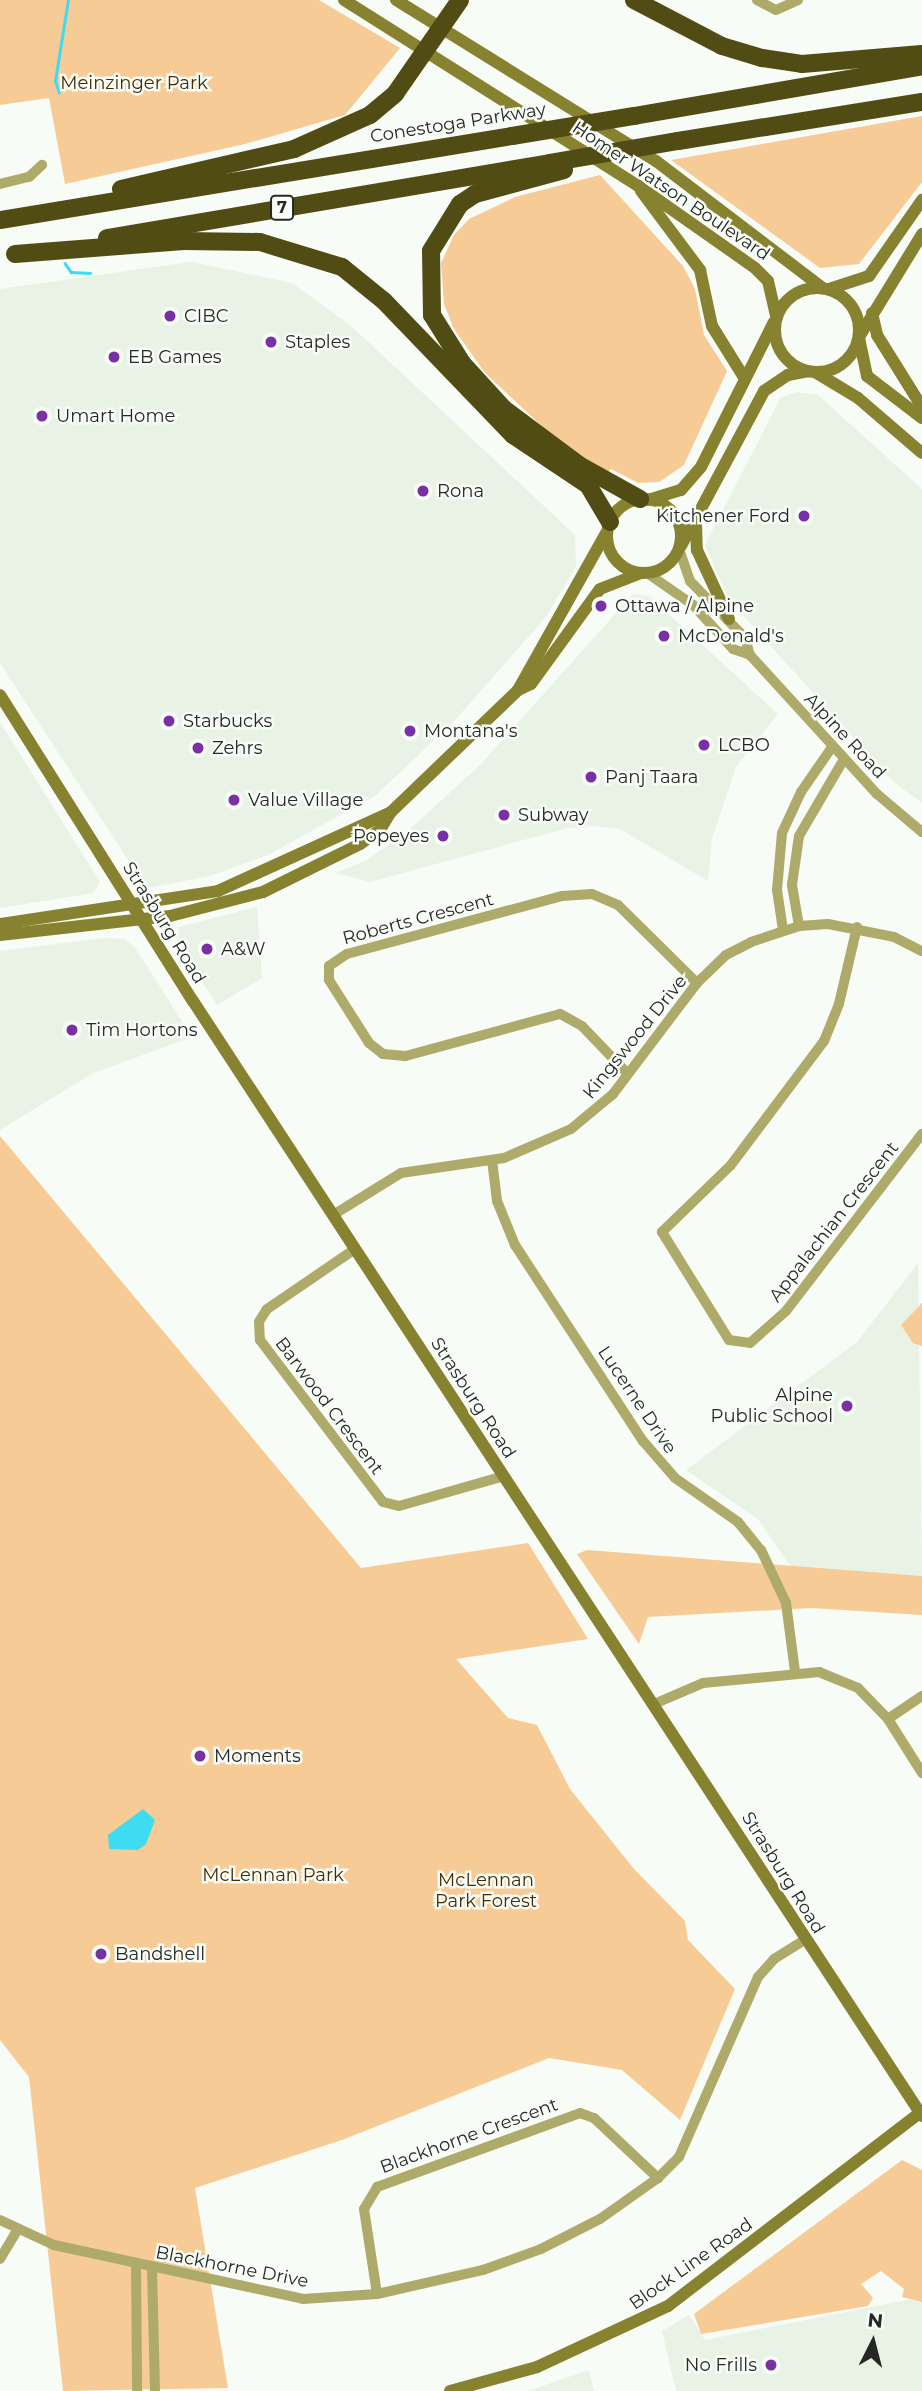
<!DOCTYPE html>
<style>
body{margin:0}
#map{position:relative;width:922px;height:2391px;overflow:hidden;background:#f7fcf6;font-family:Montserrat,sans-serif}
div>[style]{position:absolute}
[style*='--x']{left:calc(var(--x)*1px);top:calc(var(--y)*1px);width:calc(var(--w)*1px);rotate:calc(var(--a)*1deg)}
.built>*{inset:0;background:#e8f2e5}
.green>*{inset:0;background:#f7cb96}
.water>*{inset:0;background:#3ddcf0}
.stream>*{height:2.5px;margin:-1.25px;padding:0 1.25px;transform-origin:1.25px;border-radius:1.25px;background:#3ddcf0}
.street>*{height:10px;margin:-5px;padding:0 5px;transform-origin:5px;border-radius:5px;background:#aeaa6a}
.secondary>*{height:12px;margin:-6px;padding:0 6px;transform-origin:6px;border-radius:6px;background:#878230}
.secondary>.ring{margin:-6px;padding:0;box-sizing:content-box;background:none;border:12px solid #878230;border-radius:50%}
.highway>*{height:18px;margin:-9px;padding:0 9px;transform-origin:9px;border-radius:9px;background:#504c14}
.highway-bridge>*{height:18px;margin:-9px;padding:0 9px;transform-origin:9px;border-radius:9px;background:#504c14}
.dots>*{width:19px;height:19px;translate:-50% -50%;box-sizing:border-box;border:4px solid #f7fcf6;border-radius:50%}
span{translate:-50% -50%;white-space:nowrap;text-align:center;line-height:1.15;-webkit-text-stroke:5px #f7fcf6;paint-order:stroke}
.shield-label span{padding:2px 5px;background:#f7fcf6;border:2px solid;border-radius:5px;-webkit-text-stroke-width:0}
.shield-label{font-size:16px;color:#262826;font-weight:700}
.park-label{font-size:18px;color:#462c05}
.street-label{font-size:18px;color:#262826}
.poi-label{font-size:18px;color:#262826}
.left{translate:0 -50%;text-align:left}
.right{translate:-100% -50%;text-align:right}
.north{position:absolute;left:838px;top:2307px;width:70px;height:70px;-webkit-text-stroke:5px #f7fcf6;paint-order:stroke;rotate:6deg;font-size:19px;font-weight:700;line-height:28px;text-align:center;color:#262826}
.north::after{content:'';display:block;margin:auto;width:24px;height:32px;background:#262826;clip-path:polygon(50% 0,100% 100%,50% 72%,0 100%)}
</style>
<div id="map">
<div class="built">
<i style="clip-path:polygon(191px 262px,292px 283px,350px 325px,575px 535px,576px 566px,546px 617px,455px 720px,375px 796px,268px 855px,210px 876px,153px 887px,145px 886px,0 663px,0 289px)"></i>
<i style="clip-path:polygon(797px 392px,818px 395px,922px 489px,922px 803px,895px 783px,729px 600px,705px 545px,781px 397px)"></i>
<i style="clip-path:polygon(633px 594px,650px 597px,778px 714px,736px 767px,712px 838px,708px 881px,620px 829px,594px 826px,568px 828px,370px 882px,336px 873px,367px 860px,410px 829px,480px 765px)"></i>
<i style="clip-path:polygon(0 722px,100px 882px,93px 893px,0 908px)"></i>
<i style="clip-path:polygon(257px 907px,262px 978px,217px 1005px,175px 939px,179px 927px)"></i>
<i style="clip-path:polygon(104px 938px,124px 939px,134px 946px,192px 1037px,93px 1073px,0 1130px,0 951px)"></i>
<i style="clip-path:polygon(918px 1263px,922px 1576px,793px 1570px,758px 1519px,686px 1470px,857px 1342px)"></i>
<i style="clip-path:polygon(922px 2297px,922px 2391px,676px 2391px,662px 2331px,689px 2315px,705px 2340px)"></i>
<i style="clip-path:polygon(589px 2370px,594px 2391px,528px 2391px)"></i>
</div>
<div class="green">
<i style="clip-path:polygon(0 0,319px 0,400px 48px,345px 115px,245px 144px,65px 184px,49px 98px,0 105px)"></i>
<i style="clip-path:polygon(922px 116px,922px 182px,859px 264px,820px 268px,671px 160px)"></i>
<i style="clip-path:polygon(600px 175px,683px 266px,695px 289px,704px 335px,727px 371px,684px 465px,659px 482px,638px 483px,611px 469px,606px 474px,560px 443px,485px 373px,454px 329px,444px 304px,441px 263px,454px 235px,469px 219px,515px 197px)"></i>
<i style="clip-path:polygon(0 1136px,361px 1568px,528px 1543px,588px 1639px,456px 1659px,508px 1718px,537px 1725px,570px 1789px,634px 1869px,685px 1921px,688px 1940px,735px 1989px,680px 2120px,622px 2070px,549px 2058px,342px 2140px,195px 2188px,228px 2388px,63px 2391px,29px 2077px,0 2040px)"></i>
<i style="clip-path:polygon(922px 1303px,922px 1346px,913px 1343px,901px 1325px)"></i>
<i style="clip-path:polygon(587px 1550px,922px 1576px,922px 1615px,811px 1608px,648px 1617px,639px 1644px,577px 1554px)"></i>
<i style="clip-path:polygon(902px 2160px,922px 2170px,922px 2302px,902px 2297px,904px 2289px,881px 2271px,861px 2284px,873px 2298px,868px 2306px,701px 2334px,694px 2314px)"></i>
</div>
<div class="water">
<i style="clip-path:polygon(143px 1809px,155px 1820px,146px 1844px,138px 1850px,109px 1849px,108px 1835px)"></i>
</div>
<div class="stream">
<i style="--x:59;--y:93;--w:13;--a:-108"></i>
<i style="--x:55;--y:81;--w:82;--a:-80.9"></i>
<i style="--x:65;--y:263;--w:11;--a:56"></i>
<i style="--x:71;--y:272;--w:19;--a:3"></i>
</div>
<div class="street">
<i style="--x:757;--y:0;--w:21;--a:28"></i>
<i style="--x:776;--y:10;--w:24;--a:-24"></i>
<i style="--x:0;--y:184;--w:30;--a:-14"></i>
<i style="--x:29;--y:177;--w:18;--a:-43"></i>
<i style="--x:679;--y:549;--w:34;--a:71"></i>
<i style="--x:690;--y:581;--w:79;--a:46"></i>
<i style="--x:745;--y:638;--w:18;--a:74"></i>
<i style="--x:750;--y:655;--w:188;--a:47.6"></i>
<i style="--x:877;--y:794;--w:59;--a:40.2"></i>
<i style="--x:647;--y:573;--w:56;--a:34.8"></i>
<i style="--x:693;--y:605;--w:59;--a:47.7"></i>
<i style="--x:733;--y:649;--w:18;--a:19"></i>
<i style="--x:799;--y:926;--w:42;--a:-99.7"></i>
<i style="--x:792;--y:885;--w:49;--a:-81.9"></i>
<i style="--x:799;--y:836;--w:89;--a:-59.7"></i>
<i style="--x:857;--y:927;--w:79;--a:103.2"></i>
<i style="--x:839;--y:1004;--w:40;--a:112"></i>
<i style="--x:824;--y:1041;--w:156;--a:126.9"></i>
<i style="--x:730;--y:1166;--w:95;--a:135.9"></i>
<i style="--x:662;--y:1232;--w:127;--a:58.2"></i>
<i style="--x:729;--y:1340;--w:21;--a:8"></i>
<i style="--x:750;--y:1343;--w:48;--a:-41.6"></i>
<i style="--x:786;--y:1311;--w:223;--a:-52.5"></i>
<i style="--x:783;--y:930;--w:40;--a:-98.5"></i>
<i style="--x:777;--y:890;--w:57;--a:-85"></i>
<i style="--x:782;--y:833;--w:45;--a:-65.1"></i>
<i style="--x:801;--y:792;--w:55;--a:-55.4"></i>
<i style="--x:628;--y:1074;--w:66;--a:-133.8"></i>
<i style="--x:582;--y:1026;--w:25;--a:-151"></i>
<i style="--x:560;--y:1014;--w:161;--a:164.8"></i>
<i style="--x:405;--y:1056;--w:22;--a:-175"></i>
<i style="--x:383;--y:1054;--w:18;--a:-142"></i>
<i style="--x:369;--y:1043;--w:75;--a:-122.4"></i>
<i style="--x:329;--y:980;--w:14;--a:-90"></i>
<i style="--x:329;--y:966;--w:22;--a:-34"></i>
<i style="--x:347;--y:954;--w:223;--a:-15.1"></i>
<i style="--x:562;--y:896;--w:30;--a:-4"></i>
<i style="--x:592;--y:894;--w:28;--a:23"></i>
<i style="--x:618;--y:905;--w:111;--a:44.6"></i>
<i style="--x:492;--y:1160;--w:41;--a:83"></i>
<i style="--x:497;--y:1201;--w:48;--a:67.8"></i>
<i style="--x:515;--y:1245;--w:234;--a:56.9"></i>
<i style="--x:643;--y:1441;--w:49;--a:49.1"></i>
<i style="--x:675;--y:1478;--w:77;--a:34.9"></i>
<i style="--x:738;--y:1522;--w:36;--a:51"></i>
<i style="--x:761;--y:1550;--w:59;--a:64.7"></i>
<i style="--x:786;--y:1603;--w:69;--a:82.5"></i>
<i style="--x:333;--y:1215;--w:80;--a:-31.7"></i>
<i style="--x:401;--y:1173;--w:104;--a:-8.3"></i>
<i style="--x:504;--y:1158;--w:73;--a:-23.4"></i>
<i style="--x:571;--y:1129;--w:55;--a:-39.8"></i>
<i style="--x:613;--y:1094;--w:139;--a:-52.9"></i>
<i style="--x:697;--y:983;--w:40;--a:-44"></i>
<i style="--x:726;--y:955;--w:28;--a:-27"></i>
<i style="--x:751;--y:942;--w:51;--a:-18.4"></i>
<i style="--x:799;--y:926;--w:29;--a:-4"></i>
<i style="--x:828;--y:924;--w:67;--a:11.1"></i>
<i style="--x:894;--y:937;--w:31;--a:27"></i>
<i style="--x:355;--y:1249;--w:107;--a:145.7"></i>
<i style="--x:267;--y:1309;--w:15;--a:122"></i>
<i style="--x:259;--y:1322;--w:18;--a:87"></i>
<i style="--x:260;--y:1340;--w:203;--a:52.8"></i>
<i style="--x:383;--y:1502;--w:16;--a:14"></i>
<i style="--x:399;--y:1506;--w:109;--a:-15.9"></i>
<i style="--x:654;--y:1704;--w:53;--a:-23.2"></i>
<i style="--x:703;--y:1683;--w:117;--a:-5.4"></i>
<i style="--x:819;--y:1672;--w:42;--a:22.3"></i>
<i style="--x:858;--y:1688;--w:43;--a:45.9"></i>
<i style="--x:888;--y:1719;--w:64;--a:57.8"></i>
<i style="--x:888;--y:1719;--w:41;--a:-34.1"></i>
<i style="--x:0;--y:2220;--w:60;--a:24.8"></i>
<i style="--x:54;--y:2245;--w:255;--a:12.2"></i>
<i style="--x:303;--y:2299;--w:74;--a:-3.9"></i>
<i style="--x:377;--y:2294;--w:109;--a:-12.8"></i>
<i style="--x:483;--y:2270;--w:62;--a:-19.9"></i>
<i style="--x:541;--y:2249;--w:66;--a:-27"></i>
<i style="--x:600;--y:2219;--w:71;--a:-35.3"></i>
<i style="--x:658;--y:2178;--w:30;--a:-45"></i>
<i style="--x:679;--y:2157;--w:197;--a:-66.3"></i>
<i style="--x:758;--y:1977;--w:24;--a:-48"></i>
<i style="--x:774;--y:1959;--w:36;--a:-32"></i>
<i style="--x:0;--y:2259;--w:31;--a:-59"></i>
<i style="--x:136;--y:2264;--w:127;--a:89.5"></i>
<i style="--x:152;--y:2268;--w:123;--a:88.6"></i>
<i style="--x:377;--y:2294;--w:86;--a:-98.7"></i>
<i style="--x:364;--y:2209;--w:26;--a:-59"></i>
<i style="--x:377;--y:2187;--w:216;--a:-20"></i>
<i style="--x:580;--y:2113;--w:15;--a:20"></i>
<i style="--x:594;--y:2118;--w:88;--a:43.2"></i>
</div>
<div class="secondary">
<i style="--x:344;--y:0;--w:347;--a:32.3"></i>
<i style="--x:637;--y:185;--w:144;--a:35.1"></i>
<i style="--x:755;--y:268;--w:18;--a:45"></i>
<i style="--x:768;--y:281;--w:37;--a:77"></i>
<i style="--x:396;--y:0;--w:306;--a:31.8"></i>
<i style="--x:656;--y:161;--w:210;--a:37.3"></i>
<i style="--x:641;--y:191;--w:99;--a:53.2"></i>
<i style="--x:700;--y:270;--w:57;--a:77.9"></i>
<i style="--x:712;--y:326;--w:62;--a:58.1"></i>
<i class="ring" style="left:775px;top:288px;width:72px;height:72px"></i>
<i style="--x:829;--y:289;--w:42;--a:-18"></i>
<i style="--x:869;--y:276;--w:93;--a:-55.1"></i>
<i style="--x:872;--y:313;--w:23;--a:77"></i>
<i style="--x:877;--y:335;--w:85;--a:58"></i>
<i style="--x:859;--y:337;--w:121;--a:-58.5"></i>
<i style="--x:859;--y:338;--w:39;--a:78"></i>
<i style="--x:867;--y:376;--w:69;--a:37.4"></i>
<i style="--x:815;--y:372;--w:50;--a:31.2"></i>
<i style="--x:858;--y:398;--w:84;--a:40.7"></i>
<i class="ring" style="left:607px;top:499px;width:62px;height:62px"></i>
<i style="--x:648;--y:500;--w:34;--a:-17"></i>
<i style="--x:681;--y:490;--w:30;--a:-49"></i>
<i style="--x:701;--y:467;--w:162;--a:-63.3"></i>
<i style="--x:696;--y:525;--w:25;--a:88"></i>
<i style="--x:697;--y:550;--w:76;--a:65.1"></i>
<i style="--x:681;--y:546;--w:176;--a:-61.8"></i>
<i style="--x:764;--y:391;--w:29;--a:-34"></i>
<i style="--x:788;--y:375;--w:21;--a:-11"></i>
<i style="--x:518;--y:690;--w:180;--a:-60.7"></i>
<i style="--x:0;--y:695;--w:362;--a:57.8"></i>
<i style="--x:193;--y:1001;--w:1332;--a:56.82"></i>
<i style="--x:0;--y:924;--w:220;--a:-8.6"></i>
<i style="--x:218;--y:891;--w:190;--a:-24.5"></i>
<i style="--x:391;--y:812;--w:176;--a:-43.8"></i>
<i style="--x:518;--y:690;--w:14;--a:-25"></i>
<i style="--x:531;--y:684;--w:117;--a:-54"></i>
<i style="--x:600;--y:589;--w:44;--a:-21.3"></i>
<i style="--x:0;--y:935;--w:171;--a:-6.4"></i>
<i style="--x:170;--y:916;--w:96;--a:-14.5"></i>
<i style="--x:263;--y:892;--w:108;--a:-26.3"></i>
<i style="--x:360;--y:844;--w:24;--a:-35"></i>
<i style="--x:380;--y:830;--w:21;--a:-59"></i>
<i style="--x:450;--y:2391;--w:90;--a:-15.4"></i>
<i style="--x:537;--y:2367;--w:145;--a:-25"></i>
<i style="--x:668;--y:2306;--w:320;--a:-37.5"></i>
</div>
<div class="highway">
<i style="--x:634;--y:0;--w:99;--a:27.6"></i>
<i style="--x:722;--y:46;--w:42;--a:16.7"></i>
<i style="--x:762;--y:58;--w:40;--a:8.5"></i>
<i style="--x:802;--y:64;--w:120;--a:-4.8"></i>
<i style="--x:634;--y:116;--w:292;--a:-9.8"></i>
<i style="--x:678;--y:141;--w:247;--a:-9.1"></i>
<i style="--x:564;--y:170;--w:92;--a:164.9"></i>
<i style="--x:475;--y:194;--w:18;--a:146"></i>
<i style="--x:460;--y:204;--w:55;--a:121.7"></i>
<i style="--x:431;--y:251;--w:64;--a:89.1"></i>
<i style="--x:432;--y:315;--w:57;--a:58"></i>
<i style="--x:462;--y:363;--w:62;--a:47.6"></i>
<i style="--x:504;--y:409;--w:94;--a:36.7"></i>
<i style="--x:579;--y:465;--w:70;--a:29.1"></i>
<i style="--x:121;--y:189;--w:178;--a:-13"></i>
<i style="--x:294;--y:149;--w:83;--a:-24.1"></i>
<i style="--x:370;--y:115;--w:33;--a:-40"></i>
<i style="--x:395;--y:94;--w:114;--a:-55.3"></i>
<i style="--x:0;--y:220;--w:519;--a:-9.32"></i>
<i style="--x:107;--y:238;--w:448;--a:-9.6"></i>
<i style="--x:15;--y:254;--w:169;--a:-4.4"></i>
<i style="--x:183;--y:241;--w:77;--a:0.7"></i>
<i style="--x:260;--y:242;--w:86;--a:17"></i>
<i style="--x:342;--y:267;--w:54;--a:39"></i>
<i style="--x:384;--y:301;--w:186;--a:46.1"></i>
<i style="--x:513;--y:435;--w:90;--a:33.7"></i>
<i style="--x:588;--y:485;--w:43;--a:59.3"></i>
</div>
<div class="highway-bridge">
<i style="--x:512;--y:136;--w:124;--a:-9.3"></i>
<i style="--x:549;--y:163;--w:131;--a:-9.7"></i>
</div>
<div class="dots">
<i style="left:170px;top:316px;background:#7830a3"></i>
<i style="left:271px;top:342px;background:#7830a3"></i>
<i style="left:114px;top:357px;background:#7830a3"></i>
<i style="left:42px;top:416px;background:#7830a3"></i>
<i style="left:423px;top:491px;background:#7830a3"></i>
<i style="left:804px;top:516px;background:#7830a3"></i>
<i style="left:601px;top:606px;background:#7830a3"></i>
<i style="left:664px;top:636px;background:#7830a3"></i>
<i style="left:169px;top:721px;background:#7830a3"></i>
<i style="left:410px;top:731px;background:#7830a3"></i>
<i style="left:704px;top:745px;background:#7830a3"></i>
<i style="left:198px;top:748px;background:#7830a3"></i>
<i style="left:591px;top:777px;background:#7830a3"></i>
<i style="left:234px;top:800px;background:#7830a3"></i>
<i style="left:504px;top:815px;background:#7830a3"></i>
<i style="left:443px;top:836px;background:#7830a3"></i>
<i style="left:207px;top:949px;background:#7830a3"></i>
<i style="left:72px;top:1030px;background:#7830a3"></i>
<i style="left:847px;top:1406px;background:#7830a3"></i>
<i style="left:200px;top:1756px;background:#7830a3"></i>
<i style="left:101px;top:1954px;background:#7830a3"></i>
<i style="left:771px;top:2365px;background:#7830a3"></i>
</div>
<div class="shield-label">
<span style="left:282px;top:208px">7</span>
</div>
<div class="park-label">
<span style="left:134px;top:83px">Meinzinger Park</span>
<span style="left:273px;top:1875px">McLennan Park</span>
<span style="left:486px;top:1891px">McLennan<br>Park Forest</span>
</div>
<div class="street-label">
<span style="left:458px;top:123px;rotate:-9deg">Conestoga Parkway</span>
<span style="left:671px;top:191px;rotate:34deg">Homer Watson Boulevard</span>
<span style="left:845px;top:736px;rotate:47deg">Alpine Road</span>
<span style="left:418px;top:919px;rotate:-15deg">Roberts Crescent</span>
<span style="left:164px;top:923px;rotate:58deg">Strasburg Road</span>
<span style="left:635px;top:1037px;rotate:-51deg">Kingswood Drive</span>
<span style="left:834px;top:1222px;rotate:-52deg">Appalachian Crescent</span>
<span style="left:473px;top:1398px;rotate:57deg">Strasburg Road</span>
<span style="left:637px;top:1400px;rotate:56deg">Lucerne Drive</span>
<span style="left:329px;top:1406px;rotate:53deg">Barwood Crescent</span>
<span style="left:783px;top:1873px;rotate:58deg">Strasburg Road</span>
<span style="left:469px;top:2136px;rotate:-20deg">Blackhorne Crescent</span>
<span style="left:691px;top:2264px;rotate:-35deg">Block Line Road</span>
<span style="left:232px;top:2267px;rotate:11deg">Blackhorne Drive</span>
</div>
<div class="poi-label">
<span class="left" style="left:184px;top:316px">CIBC</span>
<span class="left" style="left:285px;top:342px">Staples</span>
<span class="left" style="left:128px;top:357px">EB Games</span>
<span class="left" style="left:56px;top:416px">Umart Home</span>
<span class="left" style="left:437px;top:491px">Rona</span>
<span class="right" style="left:790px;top:516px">Kitchener Ford</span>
<span class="left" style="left:615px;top:606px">Ottawa / Alpine</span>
<span class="left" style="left:678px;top:636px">McDonald's</span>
<span class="left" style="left:183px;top:721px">Starbucks</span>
<span class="left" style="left:424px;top:731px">Montana's</span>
<span class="left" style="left:718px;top:745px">LCBO</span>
<span class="left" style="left:212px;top:748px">Zehrs</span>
<span class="left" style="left:605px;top:777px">Panj Taara</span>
<span class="left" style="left:248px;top:800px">Value Village</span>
<span class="left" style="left:518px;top:815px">Subway</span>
<span class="right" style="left:429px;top:836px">Popeyes</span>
<span class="left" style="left:221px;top:949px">A&amp;W</span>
<span class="left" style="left:86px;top:1030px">Tim Hortons</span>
<span class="right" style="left:833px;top:1406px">Alpine<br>Public School</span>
<span class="left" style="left:214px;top:1756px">Moments</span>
<span class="left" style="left:115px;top:1954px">Bandshell</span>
<span class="right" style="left:757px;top:2365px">No Frills</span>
</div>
<div class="north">N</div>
</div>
